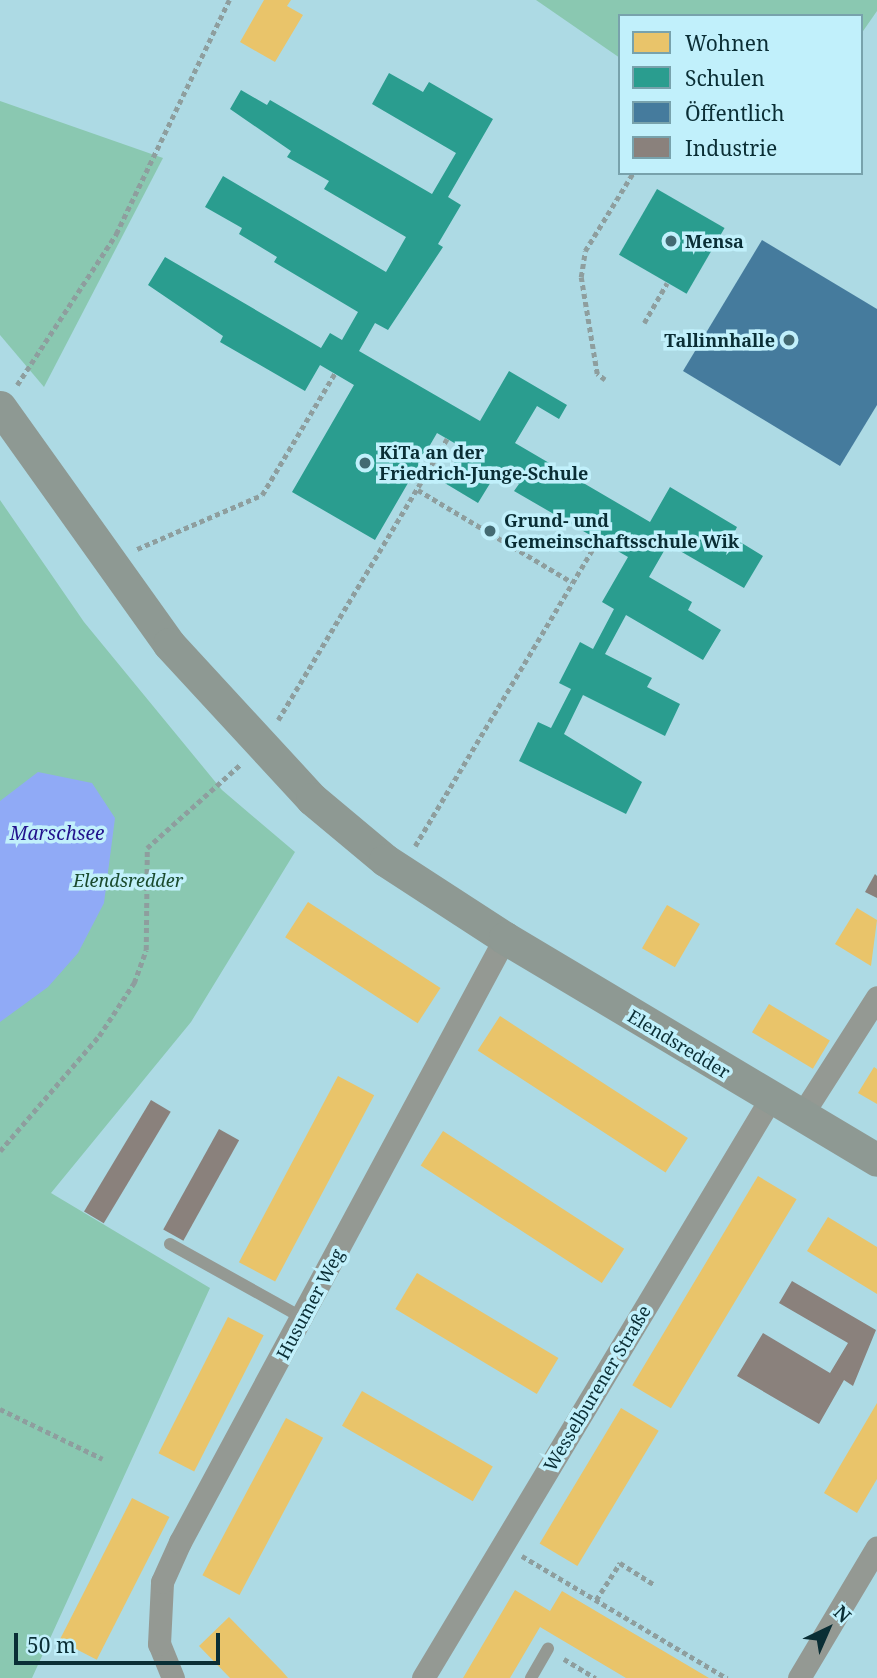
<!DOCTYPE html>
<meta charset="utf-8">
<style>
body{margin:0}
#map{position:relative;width:877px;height:1678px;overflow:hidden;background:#addae4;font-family:"Noto Serif",serif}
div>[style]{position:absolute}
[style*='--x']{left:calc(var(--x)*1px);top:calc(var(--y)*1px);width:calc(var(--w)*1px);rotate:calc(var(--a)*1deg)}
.green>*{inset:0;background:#8ac8b1}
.water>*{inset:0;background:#90aaf6}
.homes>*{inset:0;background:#e9c46a;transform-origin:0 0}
.schools>*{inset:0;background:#2a9d8f;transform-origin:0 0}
.public>*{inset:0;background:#457b9d}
.industry>*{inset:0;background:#8a817c;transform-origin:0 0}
.path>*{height:4.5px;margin-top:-2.25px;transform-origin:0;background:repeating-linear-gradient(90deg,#8e9e9e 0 5px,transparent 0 8.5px)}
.service>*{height:12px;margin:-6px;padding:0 6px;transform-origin:6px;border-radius:6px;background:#949993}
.minor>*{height:23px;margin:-11.5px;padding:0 11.5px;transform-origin:11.5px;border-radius:11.5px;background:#949993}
.secondary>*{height:33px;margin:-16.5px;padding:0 16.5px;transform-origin:16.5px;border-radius:16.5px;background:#8e9993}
.dots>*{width:19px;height:19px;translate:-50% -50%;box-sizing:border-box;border:4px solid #c1f0fb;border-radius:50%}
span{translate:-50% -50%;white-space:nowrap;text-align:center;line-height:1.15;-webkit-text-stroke:7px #c1f0fb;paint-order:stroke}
.poi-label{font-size:18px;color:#0a2e35;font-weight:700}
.left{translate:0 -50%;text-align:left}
.right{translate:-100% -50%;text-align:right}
.park-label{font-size:18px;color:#1a4b2e;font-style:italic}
.street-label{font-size:18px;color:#0a2e35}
.water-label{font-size:19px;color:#22128d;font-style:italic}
.legend{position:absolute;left:618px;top:14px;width:245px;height:161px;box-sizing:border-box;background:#c1f0fb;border:2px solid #78a2ac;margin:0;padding:9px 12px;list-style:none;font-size:21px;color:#0a2e35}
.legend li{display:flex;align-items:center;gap:14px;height:35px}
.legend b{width:35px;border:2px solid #78a2ac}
.north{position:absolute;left:793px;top:1594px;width:70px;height:70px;-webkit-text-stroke:5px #c1f0fb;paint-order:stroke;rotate:44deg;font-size:19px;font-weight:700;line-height:28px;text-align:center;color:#0a2e35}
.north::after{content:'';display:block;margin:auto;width:24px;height:32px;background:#0a2e35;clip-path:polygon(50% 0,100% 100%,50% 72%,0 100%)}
.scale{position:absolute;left:14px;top:1633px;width:206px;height:32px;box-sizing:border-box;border:4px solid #0a2e35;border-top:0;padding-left:9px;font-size:21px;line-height:24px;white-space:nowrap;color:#0a2e35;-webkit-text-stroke:5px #c1f0fb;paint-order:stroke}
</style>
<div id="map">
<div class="green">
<i style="clip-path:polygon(536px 0,877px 0,877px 11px,861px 34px,861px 16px,620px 16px,620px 58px)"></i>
<i style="clip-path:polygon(0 101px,163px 158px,44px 387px,0 335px)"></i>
<i style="clip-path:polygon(0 500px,84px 622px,222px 790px,295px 852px,191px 1022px,51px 1193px,210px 1288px,32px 1678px,0 1678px)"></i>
</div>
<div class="water">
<i style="clip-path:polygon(38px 772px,92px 783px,115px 818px,104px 903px,78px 953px,48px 987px,0 1022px,0 801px)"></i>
</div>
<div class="homes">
<i style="clip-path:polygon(264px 0,291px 0,287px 6px,303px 15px,275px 62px,240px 42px)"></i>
<i style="left:308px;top:902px;width:158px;height:42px;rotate:33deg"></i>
<i style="left:667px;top:905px;width:38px;height:50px;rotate:30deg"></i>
<i style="clip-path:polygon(857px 908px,877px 920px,871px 966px,835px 944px)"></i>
<i style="left:769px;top:1004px;width:71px;height:33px;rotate:31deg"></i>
<i style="left:500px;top:1016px;width:224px;height:41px;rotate:33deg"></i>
<i style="clip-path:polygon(874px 1067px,877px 1069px,877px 1104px,858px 1093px)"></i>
<i style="left:338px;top:1076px;width:41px;height:211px;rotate:28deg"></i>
<i style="left:443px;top:1131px;width:216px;height:41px;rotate:33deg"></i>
<i style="left:758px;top:1176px;width:45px;height:244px;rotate:31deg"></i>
<i style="clip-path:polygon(828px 1217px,877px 1247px,877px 1294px,807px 1251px)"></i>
<i style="left:417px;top:1273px;width:165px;height:42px;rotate:31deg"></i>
<i style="left:228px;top:1317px;width:40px;height:153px;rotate:27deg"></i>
<i style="left:362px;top:1391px;width:151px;height:40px;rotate:30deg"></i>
<i style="clip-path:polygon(877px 1403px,877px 1479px,857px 1513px,824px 1493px)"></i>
<i style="left:621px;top:1408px;width:44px;height:158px;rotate:31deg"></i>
<i style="left:286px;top:1418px;width:42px;height:178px;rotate:28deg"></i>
<i style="left:132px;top:1498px;width:42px;height:160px;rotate:27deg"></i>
<i style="clip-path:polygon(515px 1590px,550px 1611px,562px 1591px,709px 1678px,626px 1678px,540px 1627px,510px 1678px,463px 1678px)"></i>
<i style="clip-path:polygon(229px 1617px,282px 1671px,288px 1678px,230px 1678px,199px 1646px)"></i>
</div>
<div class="schools">
<i style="clip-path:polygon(389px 73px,423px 92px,429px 82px,493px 119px,448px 197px,461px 205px,438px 244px,443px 247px,388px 330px,375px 323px,359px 351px,480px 421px,509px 371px,567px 405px,559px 419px,537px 406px,515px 443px,650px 522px,670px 487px,737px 527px,732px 537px,763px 556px,744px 588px,668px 544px,649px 577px,692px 602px,688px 610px,721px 630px,703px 660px,626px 615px,605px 654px,652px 678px,647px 687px,680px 704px,665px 736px,583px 695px,564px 734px,642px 782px,626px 814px,519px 761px,538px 722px,551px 728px,571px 689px,559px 683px,580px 642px,593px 649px,614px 609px,602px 602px,628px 557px,514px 491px,519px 484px,497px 472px,478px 503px,443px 482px,463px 448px,437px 433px,375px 540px,292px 492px,354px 385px,320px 365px,305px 391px,220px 342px,223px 336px,148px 285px,165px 257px,321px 348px,330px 333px,342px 340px,358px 312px,274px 262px,277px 257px,239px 234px,242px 228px,205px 207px,223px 176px,386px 272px,406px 237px,324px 189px,329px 181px,287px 157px,291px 151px,230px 109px,241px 90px,267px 105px,270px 100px,432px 194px,456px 153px,372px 104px)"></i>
<i style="left:657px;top:189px;width:78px;height:76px;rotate:30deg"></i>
</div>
<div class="public">
<i style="clip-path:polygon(762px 240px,877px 309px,877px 405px,840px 466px,683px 371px)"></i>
</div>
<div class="industry">
<i style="clip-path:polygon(875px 874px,877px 876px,877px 898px,865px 892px)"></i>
<i style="left:151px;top:1100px;width:23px;height:130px;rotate:31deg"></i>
<i style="left:219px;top:1129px;width:23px;height:115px;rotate:29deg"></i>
<i style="clip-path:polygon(792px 1281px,876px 1330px,853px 1386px,844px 1380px,819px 1424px,737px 1376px,763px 1333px,830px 1373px,848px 1343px,779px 1303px)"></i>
</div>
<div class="path">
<i style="--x:644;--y:323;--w:46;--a:-60.1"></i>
<i style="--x:605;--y:380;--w:10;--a:-143"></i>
<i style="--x:597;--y:374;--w:98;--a:-99.4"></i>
<i style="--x:581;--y:277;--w:26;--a:-81"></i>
<i style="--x:585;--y:251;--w:92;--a:-58.4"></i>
<i style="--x:17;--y:385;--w:181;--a:-56.7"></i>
<i style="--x:116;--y:234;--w:260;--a:-64.2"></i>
<i style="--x:418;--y:490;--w:179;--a:30.9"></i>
<i style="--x:137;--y:549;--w:136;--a:-23.4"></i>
<i style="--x:262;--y:495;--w:142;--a:-59.1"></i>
<i style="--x:278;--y:720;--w:328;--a:-59"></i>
<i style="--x:415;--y:846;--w:357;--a:-59.1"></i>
<i style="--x:0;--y:1151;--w:152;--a:-49.3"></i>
<i style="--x:99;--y:1036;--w:64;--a:-56.6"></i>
<i style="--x:134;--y:983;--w:35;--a:-70"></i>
<i style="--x:146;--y:950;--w:102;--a:-89.4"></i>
<i style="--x:147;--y:848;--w:126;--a:-41.8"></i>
<i style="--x:0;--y:1409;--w:114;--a:25.9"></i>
<i style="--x:522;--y:1556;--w:239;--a:30.8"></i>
<i style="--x:596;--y:1600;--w:44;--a:-57"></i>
<i style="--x:620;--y:1563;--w:41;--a:32.2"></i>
<i style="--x:564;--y:1659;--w:37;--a:31"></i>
</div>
<div class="service">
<i style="--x:170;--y:1244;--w:152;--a:29.1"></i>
<i style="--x:531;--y:1678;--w:34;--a:-60"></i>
</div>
<div class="minor">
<i style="--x:801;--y:1116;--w:141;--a:-57.4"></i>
<i style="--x:173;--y:1678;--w:37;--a:-112"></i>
<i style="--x:159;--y:1644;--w:62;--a:-87.2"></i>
<i style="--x:162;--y:1582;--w:44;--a:-65.8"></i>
<i style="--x:180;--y:1542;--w:686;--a:-61.72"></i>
<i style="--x:423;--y:1678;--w:676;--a:-59.04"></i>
<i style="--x:799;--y:1678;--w:152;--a:-59.2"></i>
</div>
<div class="secondary">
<i style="--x:0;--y:407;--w:291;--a:54.5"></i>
<i style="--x:169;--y:644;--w:211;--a:47.3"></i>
<i style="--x:312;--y:799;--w:95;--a:39.9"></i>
<i style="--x:385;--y:860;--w:143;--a:33"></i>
<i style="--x:505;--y:938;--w:433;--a:30.8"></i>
</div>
<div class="dots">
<i style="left:671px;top:241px;background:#436a72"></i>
<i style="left:789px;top:340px;background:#436a72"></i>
<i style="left:365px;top:463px;background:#436a72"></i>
<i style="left:490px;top:531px;background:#436a72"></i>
</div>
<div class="poi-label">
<span class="left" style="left:685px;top:241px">Mensa</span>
<span class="right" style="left:775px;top:340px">Tallinnhalle</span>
<span class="left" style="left:379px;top:463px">KiTa an der<br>Friedrich-Junge-Schule</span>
<span class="left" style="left:504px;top:531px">Grund- und<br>Gemeinschaftsschule Wik</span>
</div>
<div class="park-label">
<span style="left:128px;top:880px">Elendsredder</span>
</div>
<div class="street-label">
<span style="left:679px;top:1044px;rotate:31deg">Elendsredder</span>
<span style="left:310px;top:1304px;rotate:-62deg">Husumer Weg</span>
<span style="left:597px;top:1388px;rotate:-59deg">Wesselburener Straße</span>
</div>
<div class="water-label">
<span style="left:57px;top:834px">Marschsee</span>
</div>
<ul class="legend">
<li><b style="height:19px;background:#e9c46a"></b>Wohnen</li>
<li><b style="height:19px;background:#2a9d8f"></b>Schulen</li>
<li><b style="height:19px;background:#457b9d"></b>Öffentlich</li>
<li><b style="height:19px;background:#8a817c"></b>Industrie</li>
</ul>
<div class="north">N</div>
<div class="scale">50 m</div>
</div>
